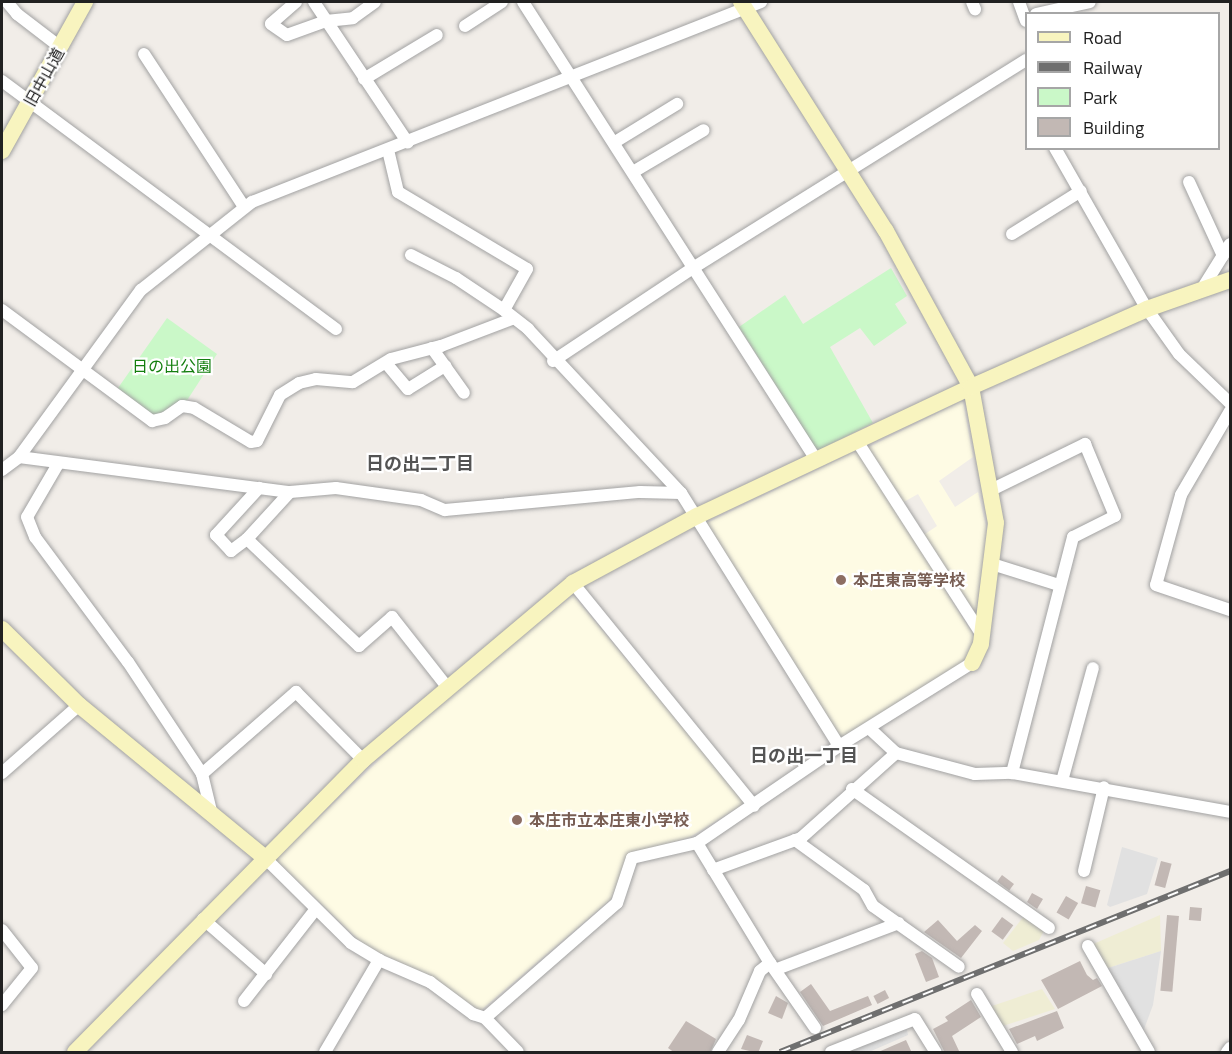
<!DOCTYPE html>
<meta charset="utf-8">
<style>
body{margin:0}
#map{position:relative;width:1232px;height:1054px;overflow:hidden;background:#f1ede8;font-family:"Titillium Web","Noto Sans JP",sans-serif}
div>[style]{position:absolute}
[style*='--x']{left:calc(var(--x)*1px);top:calc(var(--y)*1px);width:calc(var(--w)*1px);rotate:calc(var(--a)*1deg)}
.education>*{inset:0;background:#fefbe4}
.farmland>*{inset:0;background:#efedd4}
.park>*{inset:0;background:#caf8c8}
.parking>*{inset:0;background:#e1e1e1}
.building>*{inset:0;background:#c2b8b4;transform-origin:0 0}
.roads{filter:drop-shadow(0 0 2px #a2a2a2) drop-shadow(0 0 2px #a2a2a2)}
.street>*{height:12px;margin:-6px;padding:0 6px;transform-origin:6px;border-radius:6px;background:#fff}
.secondary>*{height:16px;margin:-8px;padding:0 8px;transform-origin:8px;border-radius:8px;background:#f8f4bf}
.rail>*{height:6px;margin-top:-3px;transform-origin:0;background:repeating-linear-gradient(90deg,#fff 0 11px,#6f6f6f 0 22px);box-sizing:border-box;border-block:2px solid #6f6f6f}
.dots>*{width:16px;height:16px;translate:-50% -50%;box-sizing:border-box;border:3px solid #fff;border-radius:50%}
span{translate:-50% -50%;white-space:nowrap;text-align:center;line-height:1.15;-webkit-text-stroke:4.5px #fff;paint-order:stroke}
.street-label{font-size:16px;color:#212121}
.park-label{font-size:16px;color:#147f0f}
.education-label{font-size:16px;color:#785e54;font-weight:700}
.left{translate:0 -50%;text-align:left}
.neighbourhood-label{font-size:18px;color:#545454;font-weight:700}
.frame{position:absolute;inset:0;border:3px solid #212121;pointer-events:none}
.legend{position:absolute;left:1025px;top:12px;width:195px;height:138px;box-sizing:border-box;background:#fff;border:2px solid #a6a6a6;margin:0;padding:8px 10px;list-style:none;font-size:18px;color:#212121}
.legend li{display:flex;align-items:center;gap:12px;height:30px}
.legend b{width:30px;border:2px solid #a6a6a6}
</style>
<div id="map">
<div class="education">
<i style="clip-path:polygon(960px 402px,963px 402px,973px 457px,939px 481px,955px 507px,978px 492px,987px 531px,975px 619px,922px 536px,937px 526px,918px 494px,902px 503px,867px 448px)"></i>
<i style="clip-path:polygon(858px 450px,975px 638px,967px 661px,840px 739px,707px 523px)"></i>
<i style="clip-path:polygon(573px 595px,745px 803px,690px 837px,628px 856px,611px 899px,480px 1011px,430px 977px,365px 946px,275px 859px,447px 696px)"></i>
</div>
<div class="farmland">
<i style="clip-path:polygon(1160px 915px,1161px 951px,1105px 969px,1091px 945px)"></i>
<i style="clip-path:polygon(1024px 916px,1045px 929px,1039px 940px,1013px 951px,1003px 943px)"></i>
<i style="clip-path:polygon(1042px 989px,1055px 1009px,1000px 1027px,989px 1007px)"></i>
</div>
<div class="park">
<i style="clip-path:polygon(891px 268px,907px 296px,895px 304px,907px 323px,874px 346px,860px 328px,830px 347px,873px 423px,817px 451px,739px 327px,785px 295px,803px 324px)"></i>
<i style="clip-path:polygon(167px 318px,217px 354px,186px 402px,154px 416px,118px 388px)"></i>
</div>
<div class="parking">
<i style="clip-path:polygon(1122px 847px,1158px 858px,1147px 894px,1110px 907px,1107px 905px)"></i>
<i style="clip-path:polygon(1161px 951px,1153px 1005px,1143px 1032px,1105px 969px)"></i>
<i style="clip-path:polygon(906px 1025px,908px 1035px,869px 1052px,850px 1052px)"></i>
</div>
<div class="building">
<i style="left:1161px;top:861px;width:11px;height:25px;rotate:15deg"></i>
<i style="left:1002px;top:875px;width:15px;height:8px;rotate:37deg"></i>
<i style="left:1086px;top:886px;width:15px;height:18px;rotate:16deg"></i>
<i style="clip-path:polygon(1032px 893px,1043px 899px,1037px 909px,1027px 902px)"></i>
<i style="left:1066px;top:896px;width:14px;height:19px;rotate:30deg"></i>
<i style="left:1190px;top:907px;width:12px;height:13px;rotate:5deg"></i>
<i style="left:1167px;top:915px;width:12px;height:76px;rotate:5deg"></i>
<i style="left:1002px;top:917px;width:14px;height:18px;rotate:36deg"></i>
<i style="clip-path:polygon(938px 920px,957px 941px,975px 925px,982px 931px,961px 958px,924px 932px)"></i>
<i style="clip-path:polygon(922px 951px,932px 958px,939px 977px,926px 982px,915px 954px)"></i>
<i style="clip-path:polygon(1080px 961px,1087px 975px,1093px 980px,1097px 978px,1102px 986px,1058px 1009px,1041px 980px)"></i>
<i style="clip-path:polygon(811px 984px,830px 1011px,868px 996px,872px 1005px,823px 1026px,800px 992px)"></i>
<i style="left:885px;top:990px;width:9px;height:13px;rotate:63deg"></i>
<i style="clip-path:polygon(776px 996px,788px 1003px,782px 1019px,768px 1013px)"></i>
<i style="clip-path:polygon(971px 1000px,981px 1017px,952px 1036px,960px 1053px,945px 1053px,933px 1029px,948px 1021px,945px 1017px)"></i>
<i style="clip-path:polygon(1057px 1011px,1064px 1028px,1037px 1041px,1035px 1036px,1017px 1044px,1009px 1029px)"></i>
<i style="clip-path:polygon(686px 1021px,716px 1039px,710px 1053px,675px 1053px,668px 1048px)"></i>
<i style="clip-path:polygon(747px 1035px,763px 1041px,758px 1053px,741px 1049px)"></i>
<i style="clip-path:polygon(906px 1040px,912px 1053px,876px 1053px)"></i>
</div>
<div class="roads">
<div class="street">
<i style="--x:7;--y:2;--w:16;--a:50"></i>
<i style="--x:17;--y:14;--w:54;--a:37.5"></i>
<i style="--x:296;--y:2;--w:33;--a:139"></i>
<i style="--x:271;--y:24;--w:19;--a:35"></i>
<i style="--x:287;--y:35;--w:41;--a:-19.7"></i>
<i style="--x:326;--y:21;--w:27;--a:-6"></i>
<i style="--x:353;--y:18;--w:27;--a:-36"></i>
<i style="--x:314;--y:2;--w:169;--a:56.3"></i>
<i style="--x:523;--y:2;--w:545;--a:57.36"></i>
<i style="--x:972;--y:2;--w:8;--a:67"></i>
<i style="--x:1019;--y:2;--w:20;--a:70"></i>
<i style="--x:1036;--y:14;--w:55;--a:-12.5"></i>
<i style="--x:465;--y:26;--w:44;--a:-33"></i>
<i style="--x:144;--y:54;--w:183;--a:56.8"></i>
<i style="--x:364;--y:79;--w:85;--a:-31.1"></i>
<i style="--x:2;--y:81;--w:416;--a:36.6"></i>
<i style="--x:615;--y:142;--w:73;--a:-31.5"></i>
<i style="--x:1055;--y:148;--w:185;--a:60.3"></i>
<i style="--x:1147;--y:309;--w:55;--a:54.6"></i>
<i style="--x:1179;--y:354;--w:71;--a:43.9"></i>
<i style="--x:388;--y:150;--w:43;--a:76.6"></i>
<i style="--x:398;--y:192;--w:150;--a:30.8"></i>
<i style="--x:527;--y:269;--w:47;--a:119.3"></i>
<i style="--x:504;--y:310;--w:31;--a:38"></i>
<i style="--x:528;--y:329;--w:224;--a:47"></i>
<i style="--x:681;--y:493;--w:298;--a:58"></i>
<i style="--x:633;--y:172;--w:82;--a:-30.6"></i>
<i style="--x:1189;--y:182;--w:81;--a:65.3"></i>
<i style="--x:1012;--y:234;--w:81;--a:-31.9"></i>
<i style="--x:411;--y:255;--w:51;--a:27.1"></i>
<i style="--x:456;--y:278;--w:58;--a:33.7"></i>
<i style="--x:1202;--y:289;--w:53;--a:-58.1"></i>
<i style="--x:2;--y:310;--w:187;--a:36.5"></i>
<i style="--x:152;--y:421;--w:13;--a:-13"></i>
<i style="--x:165;--y:418;--w:21;--a:-35"></i>
<i style="--x:182;--y:406;--w:12;--a:9"></i>
<i style="--x:194;--y:408;--w:66;--a:30.8"></i>
<i style="--x:251;--y:442;--w:6;--a:-9"></i>
<i style="--x:257;--y:441;--w:51;--a:-63.4"></i>
<i style="--x:280;--y:395;--w:22;--a:-32"></i>
<i style="--x:299;--y:383;--w:17;--a:-13"></i>
<i style="--x:316;--y:379;--w:37;--a:5"></i>
<i style="--x:353;--y:382;--w:44;--a:-31.2"></i>
<i style="--x:391;--y:359;--w:52;--a:-14.6"></i>
<i style="--x:441;--y:346;--w:76;--a:-20.8"></i>
<i style="--x:432;--y:348;--w:55;--a:54.6"></i>
<i style="--x:553;--y:361;--w:168;--a:-33.6"></i>
<i style="--x:693;--y:268;--w:393;--a:-32"></i>
<i style="--x:386;--y:363;--w:34;--a:50"></i>
<i style="--x:408;--y:389;--w:44;--a:-31.9"></i>
<i style="--x:1230;--y:411;--w:97;--a:120.3"></i>
<i style="--x:1181;--y:495;--w:93;--a:105.5"></i>
<i style="--x:1156;--y:585;--w:78;--a:18.7"></i>
<i style="--x:857;--y:441;--w:231;--a:57.2"></i>
<i style="--x:19;--y:457;--w:273;--a:7.4"></i>
<i style="--x:290;--y:492;--w:46;--a:-5"></i>
<i style="--x:336;--y:488;--w:86;--a:8"></i>
<i style="--x:421;--y:500;--w:26;--a:23"></i>
<i style="--x:445;--y:510;--w:196;--a:-5.3"></i>
<i style="--x:640;--y:492;--w:41;--a:1.4"></i>
<i style="--x:58;--y:464;--w:61;--a:120.3"></i>
<i style="--x:27;--y:517;--w:22;--a:68"></i>
<i style="--x:35;--y:537;--w:156;--a:53.4"></i>
<i style="--x:128;--y:662;--w:134;--a:56.5"></i>
<i style="--x:202;--y:774;--w:42;--a:76.3"></i>
<i style="--x:2;--y:470;--w:21;--a:-37"></i>
<i style="--x:19;--y:457;--w:207;--a:-53.9"></i>
<i style="--x:141;--y:290;--w:142;--a:-38.4"></i>
<i style="--x:252;--y:202;--w:547;--a:-21.45"></i>
<i style="--x:991;--y:490;--w:105;--a:-26.1"></i>
<i style="--x:1085;--y:444;--w:78;--a:67.4"></i>
<i style="--x:1115;--y:516;--w:47;--a:153.4"></i>
<i style="--x:1073;--y:537;--w:244;--a:104.5"></i>
<i style="--x:290;--y:492;--w:64;--a:132.5"></i>
<i style="--x:247;--y:539;--w:155;--a:43.7"></i>
<i style="--x:359;--y:646;--w:44;--a:-41.3"></i>
<i style="--x:392;--y:617;--w:89;--a:51.8"></i>
<i style="--x:247;--y:539;--w:20;--a:143"></i>
<i style="--x:231;--y:551;--w:22;--a:-133"></i>
<i style="--x:216;--y:535;--w:64;--a:-47.5"></i>
<i style="--x:992;--y:564;--w:70;--a:17.4"></i>
<i style="--x:573;--y:583;--w:287;--a:50.9"></i>
<i style="--x:869;--y:728;--w:37;--a:43"></i>
<i style="--x:896;--y:753;--w:82;--a:14.9"></i>
<i style="--x:975;--y:774;--w:37;--a:-2"></i>
<i style="--x:1012;--y:773;--w:221;--a:10.1"></i>
<i style="--x:2;--y:773;--w:103;--a:-41.4"></i>
<i style="--x:202;--y:774;--w:125;--a:-41.1"></i>
<i style="--x:296;--y:692;--w:95;--a:45.4"></i>
<i style="--x:1062;--y:781;--w:117;--a:-74.7"></i>
<i style="--x:852;--y:789;--w:241;--a:35.2"></i>
<i style="--x:795;--y:840;--w:85;--a:35.9"></i>
<i style="--x:864;--y:890;--w:18;--a:61"></i>
<i style="--x:873;--y:906;--w:105;--a:35.3"></i>
<i style="--x:697;--y:843;--w:140;--a:58.7"></i>
<i style="--x:770;--y:963;--w:79;--a:55.3"></i>
<i style="--x:264;--y:857;--w:122;--a:44.7"></i>
<i style="--x:351;--y:943;--w:33;--a:31"></i>
<i style="--x:379;--y:960;--w:56;--a:23.3"></i>
<i style="--x:430;--y:982;--w:54;--a:36.7"></i>
<i style="--x:473;--y:1014;--w:13;--a:18"></i>
<i style="--x:485;--y:1018;--w:175;--a:-41.1"></i>
<i style="--x:617;--y:903;--w:47;--a:-71.6"></i>
<i style="--x:632;--y:858;--w:67;--a:-13"></i>
<i style="--x:697;--y:843;--w:172;--a:-34.3"></i>
<i style="--x:839;--y:746;--w:157;--a:-32"></i>
<i style="--x:713;--y:870;--w:94;--a:-20"></i>
<i style="--x:801;--y:838;--w:127;--a:-41.8"></i>
<i style="--x:1084;--y:871;--w:86;--a:-76.6"></i>
<i style="--x:203;--y:919;--w:84;--a:41.1"></i>
<i style="--x:2;--y:930;--w:48;--a:51.7"></i>
<i style="--x:32;--y:968;--w:48;--a:129"></i>
<i style="--x:1088;--y:946;--w:122;--a:60.1"></i>
<i style="--x:777;--y:969;--w:130;--a:-20.7"></i>
<i style="--x:977;--y:994;--w:68;--a:58.9"></i>
<i style="--x:244;--y:1001;--w:115;--a:-52"></i>
<i style="--x:485;--y:1018;--w:47;--a:45.9"></i>
<i style="--x:325;--y:1052;--w:107;--a:-59.6"></i>
<i style="--x:718;--y:1052;--w:38;--a:-57"></i>
<i style="--x:739;--y:1020;--w:53;--a:-66.8"></i>
<i style="--x:760;--y:971;--w:13;--a:-39"></i>
<i style="--x:831;--y:1052;--w:90;--a:-21.4"></i>
<i style="--x:915;--y:1019;--w:39;--a:58"></i>
<i style="--x:1227;--y:1052;--w:5;--a:-53"></i>
</div>
<div class="secondary">
<i style="--x:741;--y:2;--w:271;--a:57.7"></i>
<i style="--x:886;--y:231;--w:178;--a:61.4"></i>
<i style="--x:971;--y:387;--w:138;--a:79.6"></i>
<i style="--x:996;--y:523;--w:122;--a:97.1"></i>
<i style="--x:981;--y:644;--w:21;--a:115"></i>
<i style="--x:2;--y:151;--w:171;--a:-60.9"></i>
<i style="--x:2;--y:629;--w:108;--a:44.6"></i>
<i style="--x:79;--y:705;--w:239;--a:39.4"></i>
<i style="--x:75;--y:1052;--w:410;--a:-45.4"></i>
<i style="--x:363;--y:760;--w:275;--a:-40.1"></i>
<i style="--x:573;--y:583;--w:141;--a:-28.4"></i>
<i style="--x:697;--y:516;--w:303;--a:-25.2"></i>
<i style="--x:971;--y:387;--w:193;--a:-23.9"></i>
<i style="--x:1147;--y:309;--w:88;--a:-19.3"></i>
</div>
</div>
<div class="rail">
<i style="--x:780;--y:1052;--w:485;--a:-21.9"></i>
</div>
<div class="dots">
<i style="left:841px;top:580px;background:#8d6e63"></i>
<i style="left:517px;top:820px;background:#8d6e63"></i>
</div>
<div class="street-label">
<span style="left:44px;top:77px;rotate:-61deg">旧中山道</span>
</div>
<div class="park-label">
<span style="left:172px;top:366px">日の出公園</span>
</div>
<div class="education-label">
<span class="left" style="left:853px;top:580px">本庄東高等学校</span>
<span class="left" style="left:529px;top:820px">本庄市立本庄東小学校</span>
</div>
<div class="neighbourhood-label">
<span style="left:420px;top:464px">日の出二丁目</span>
<span style="left:804px;top:756px">日の出一丁目</span>
</div>
<div class="frame"></div>
<ul class="legend">
<li><b style="height:8px;background:#f8f4bf"></b>Road</li>
<li><b style="height:8px;background:#6f6f6f"></b>Railway</li>
<li><b style="height:16px;background:#caf8c8"></b>Park</li>
<li><b style="height:16px;background:#c2b8b4"></b>Building</li>
</ul>
</div>
